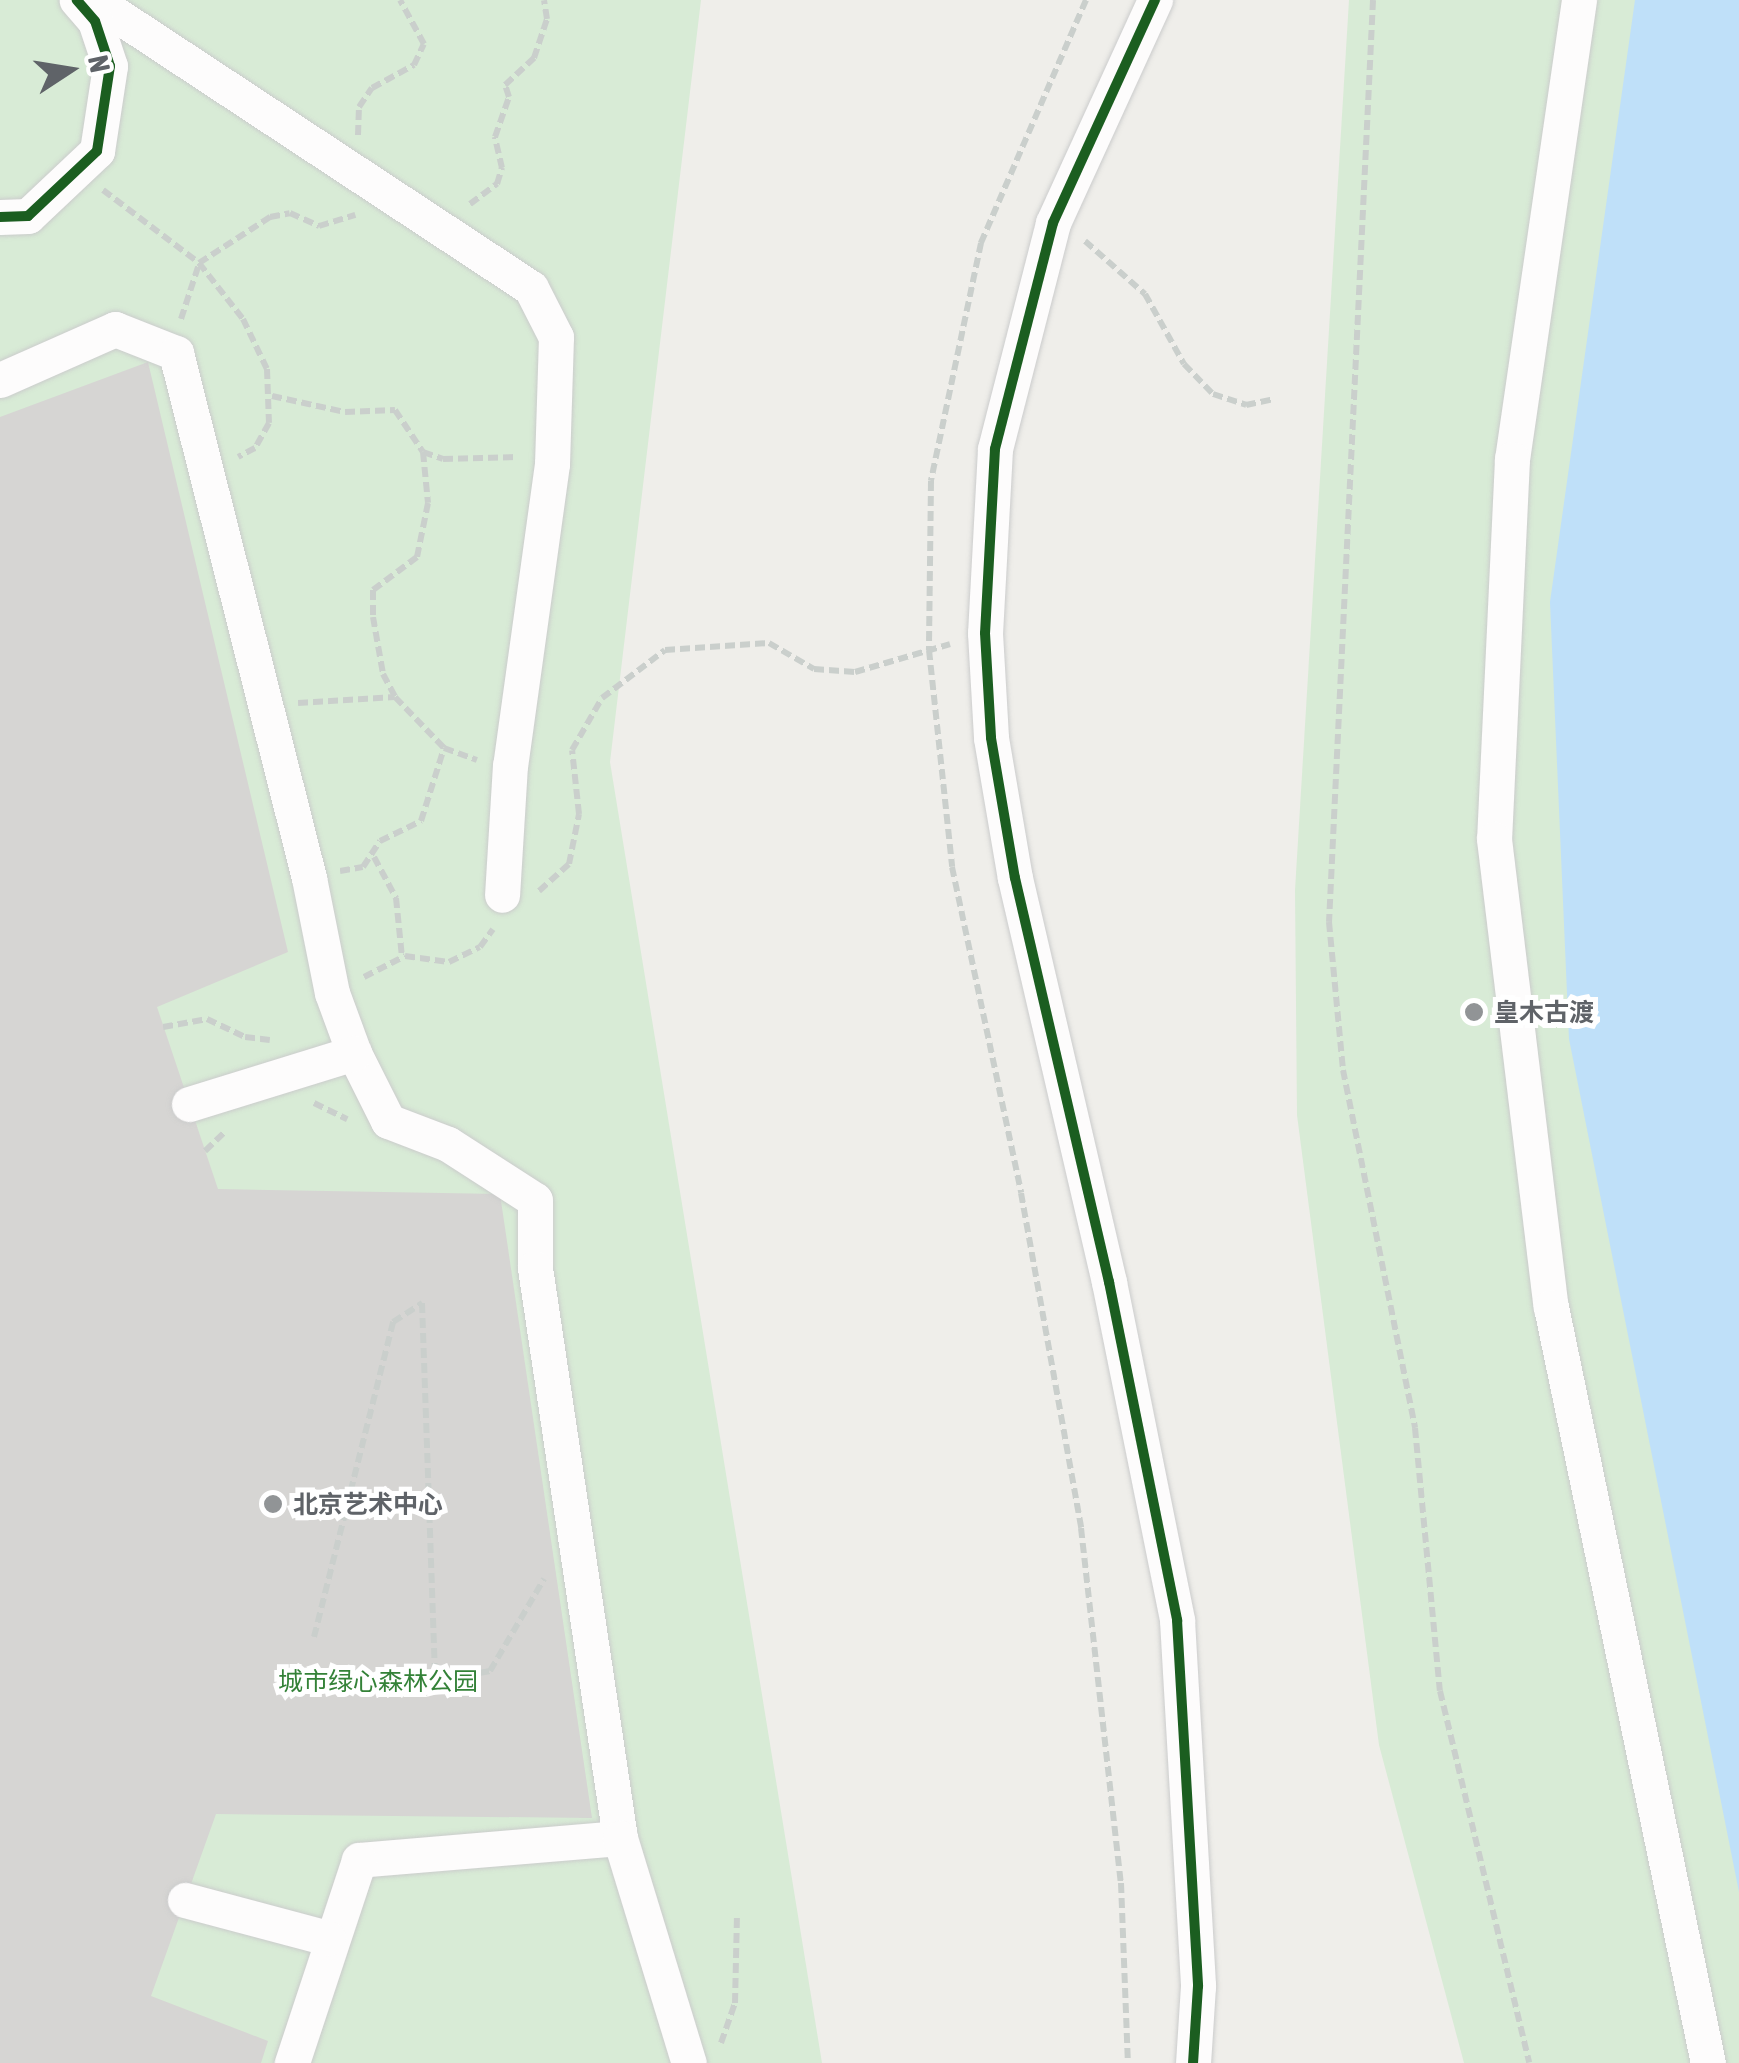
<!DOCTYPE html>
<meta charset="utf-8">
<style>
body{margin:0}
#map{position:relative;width:1739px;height:2063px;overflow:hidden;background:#efeeea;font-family:"Asap Condensed","Noto Sans SC",sans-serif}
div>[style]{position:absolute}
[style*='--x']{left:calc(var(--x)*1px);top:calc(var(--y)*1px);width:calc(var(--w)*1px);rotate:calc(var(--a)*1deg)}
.green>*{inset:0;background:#d8ebd6}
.water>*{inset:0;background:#bfe0f9}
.building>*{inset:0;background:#d6d5d3}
.path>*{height:6px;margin-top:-3px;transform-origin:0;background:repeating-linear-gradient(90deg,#cacfcc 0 10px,transparent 0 15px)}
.roads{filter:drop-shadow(0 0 2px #cbcccc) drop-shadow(0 0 2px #cbcccc)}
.minor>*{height:35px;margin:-17.5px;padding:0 17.5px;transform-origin:17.5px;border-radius:17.5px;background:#fdfcfc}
.cycleway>*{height:10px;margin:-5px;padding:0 5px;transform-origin:5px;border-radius:5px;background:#1b5e20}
.dots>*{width:28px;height:28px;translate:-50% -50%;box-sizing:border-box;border:5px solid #fff;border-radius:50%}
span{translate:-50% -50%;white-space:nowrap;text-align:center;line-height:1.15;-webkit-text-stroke:10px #fff;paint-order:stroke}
.poi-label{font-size:25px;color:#5f6368;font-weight:700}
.left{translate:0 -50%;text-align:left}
.park-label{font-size:25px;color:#348238}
.north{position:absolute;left:20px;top:20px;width:100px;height:100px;-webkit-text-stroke:8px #fff;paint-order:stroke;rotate:78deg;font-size:28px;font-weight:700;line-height:40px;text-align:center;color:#5f6368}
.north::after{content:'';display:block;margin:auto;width:35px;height:45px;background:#5f6368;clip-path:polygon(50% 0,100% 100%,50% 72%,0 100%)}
</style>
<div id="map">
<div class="green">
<i style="clip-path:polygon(0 0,701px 0,610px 762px,822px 2063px,0 2063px)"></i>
<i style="clip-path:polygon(1349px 0,1739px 0,1739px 2063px,1464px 2063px,1379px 1745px,1297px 1115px,1295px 890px)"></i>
</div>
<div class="water">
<i style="clip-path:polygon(1635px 0,1739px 0,1739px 1892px,1569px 1039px,1550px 602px)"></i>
</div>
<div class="building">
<i style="clip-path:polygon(148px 362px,288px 952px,157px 1007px,218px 1189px,500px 1194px,592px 1818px,216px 1814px,151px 1996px,268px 2041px,261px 2063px,0 2063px,0 417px)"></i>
</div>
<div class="path">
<i style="--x:1086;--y:0;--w:265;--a:113.4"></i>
<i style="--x:981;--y:243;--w:243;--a:101.9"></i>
<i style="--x:931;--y:481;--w:169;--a:90.7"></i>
<i style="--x:929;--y:650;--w:218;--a:83.9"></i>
<i style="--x:952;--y:867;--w:333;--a:78"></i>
<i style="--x:1021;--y:1193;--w:340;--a:79.8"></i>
<i style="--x:1081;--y:1528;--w:357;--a:83.6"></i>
<i style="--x:1121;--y:1883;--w:180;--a:87.8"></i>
<i style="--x:1373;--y:0;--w:923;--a:92.73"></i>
<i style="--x:1329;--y:922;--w:149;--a:84.6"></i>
<i style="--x:1343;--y:1070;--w:365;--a:78.6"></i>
<i style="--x:1415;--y:1428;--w:264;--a:84.6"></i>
<i style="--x:1440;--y:1691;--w:382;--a:76.5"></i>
<i style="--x:358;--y:135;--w:28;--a:-88"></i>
<i style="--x:359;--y:107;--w:23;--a:-56"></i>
<i style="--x:372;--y:88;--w:48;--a:-28.7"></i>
<i style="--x:414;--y:65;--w:23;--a:-65"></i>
<i style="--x:424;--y:44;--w:50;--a:-118.6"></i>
<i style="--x:103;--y:190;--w:121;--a:37.2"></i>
<i style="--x:199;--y:263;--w:85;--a:-32.9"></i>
<i style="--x:270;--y:217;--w:20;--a:-11"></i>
<i style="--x:290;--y:213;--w:32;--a:24"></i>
<i style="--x:319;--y:226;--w:38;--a:-17"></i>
<i style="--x:470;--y:204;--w:34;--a:-37"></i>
<i style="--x:497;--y:184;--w:17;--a:-73"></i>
<i style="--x:502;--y:168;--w:32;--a:-103"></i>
<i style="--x:495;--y:137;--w:42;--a:-70.7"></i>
<i style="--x:509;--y:97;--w:13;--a:-108"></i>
<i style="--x:505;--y:85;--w:40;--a:-43"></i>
<i style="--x:534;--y:58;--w:41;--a:-71.6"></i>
<i style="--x:547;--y:19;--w:19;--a:-99"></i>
<i style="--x:1085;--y:241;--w:80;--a:41.5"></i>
<i style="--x:1145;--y:294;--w:80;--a:60.9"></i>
<i style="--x:1184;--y:364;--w:42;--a:46"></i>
<i style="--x:1213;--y:394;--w:35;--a:18"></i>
<i style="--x:1246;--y:405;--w:29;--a:-12"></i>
<i style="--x:199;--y:263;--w:71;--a:51.8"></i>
<i style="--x:243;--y:319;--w:55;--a:64.4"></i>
<i style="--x:267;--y:369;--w:54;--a:87.9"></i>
<i style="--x:269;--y:423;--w:29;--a:119"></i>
<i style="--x:255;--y:448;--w:19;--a:152"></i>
<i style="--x:181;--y:319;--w:58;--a:-71.9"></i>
<i style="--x:272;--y:396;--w:75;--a:12.4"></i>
<i style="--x:345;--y:412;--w:50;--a:-2.3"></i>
<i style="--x:395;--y:410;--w:50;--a:56.3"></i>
<i style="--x:423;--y:452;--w:21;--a:19"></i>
<i style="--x:443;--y:459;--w:75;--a:-1.5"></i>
<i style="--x:423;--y:452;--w:51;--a:84.4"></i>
<i style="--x:428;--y:503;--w:55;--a:101.5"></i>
<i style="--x:417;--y:557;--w:55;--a:143.1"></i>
<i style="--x:373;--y:590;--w:27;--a:90"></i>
<i style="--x:373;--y:617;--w:58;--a:80"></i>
<i style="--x:383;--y:674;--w:26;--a:62"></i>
<i style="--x:395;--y:697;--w:71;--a:46.1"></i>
<i style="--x:444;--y:748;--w:35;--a:20"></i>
<i style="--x:298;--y:703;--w:97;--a:-3.5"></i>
<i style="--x:374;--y:857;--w:47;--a:61.8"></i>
<i style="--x:396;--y:898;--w:59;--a:84.2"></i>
<i style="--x:340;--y:871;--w:23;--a:-10"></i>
<i style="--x:363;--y:867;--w:31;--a:-57"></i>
<i style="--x:380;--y:841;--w:46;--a:-26"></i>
<i style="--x:421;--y:821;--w:77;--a:-72.5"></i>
<i style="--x:539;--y:891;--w:40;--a:-42"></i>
<i style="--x:569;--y:864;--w:51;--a:-78.7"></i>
<i style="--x:579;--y:814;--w:64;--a:-96.2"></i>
<i style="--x:572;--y:750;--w:60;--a:-60"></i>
<i style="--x:602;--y:698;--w:79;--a:-37.3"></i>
<i style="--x:665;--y:650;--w:104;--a:-3.9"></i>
<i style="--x:769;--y:643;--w:52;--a:30"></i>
<i style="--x:814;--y:669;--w:41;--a:4.2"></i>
<i style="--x:855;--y:672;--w:99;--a:-16.4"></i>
<i style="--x:364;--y:977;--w:46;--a:-27.1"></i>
<i style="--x:405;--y:956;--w:44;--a:7.8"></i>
<i style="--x:449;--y:962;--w:34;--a:-26"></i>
<i style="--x:480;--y:947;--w:22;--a:-54"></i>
<i style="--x:163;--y:1027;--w:45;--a:-10.3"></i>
<i style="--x:207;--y:1019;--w:42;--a:25.3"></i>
<i style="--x:245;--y:1037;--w:25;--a:7"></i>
<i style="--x:314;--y:1103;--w:37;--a:26"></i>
<i style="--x:205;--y:1151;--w:28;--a:-44"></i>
<i style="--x:314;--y:1637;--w:325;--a:-75.9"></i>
<i style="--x:393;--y:1322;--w:35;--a:-33"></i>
<i style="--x:422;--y:1303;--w:378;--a:88"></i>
<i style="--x:435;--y:1681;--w:56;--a:-10.3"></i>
<i style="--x:490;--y:1671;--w:107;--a:-59.6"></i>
<i style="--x:721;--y:2043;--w:42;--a:-70.7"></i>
<i style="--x:735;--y:2003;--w:86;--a:-88.7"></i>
</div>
<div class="roads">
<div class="minor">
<i style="--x:94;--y:0;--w:523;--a:33.39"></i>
<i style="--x:531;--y:288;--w:55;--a:63"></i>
<i style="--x:556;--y:337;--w:127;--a:91.8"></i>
<i style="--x:552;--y:464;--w:304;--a:97.9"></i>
<i style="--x:510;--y:765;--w:130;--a:93.5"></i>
<i style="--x:1155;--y:0;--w:245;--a:114.6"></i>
<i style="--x:1053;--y:223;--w:233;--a:104.4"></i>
<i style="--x:995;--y:449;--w:184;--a:93.1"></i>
<i style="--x:985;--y:633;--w:105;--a:86.7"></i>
<i style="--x:991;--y:738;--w:142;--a:80.3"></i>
<i style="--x:1015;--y:878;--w:415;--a:76.9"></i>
<i style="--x:1109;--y:1282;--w:345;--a:78.6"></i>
<i style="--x:1177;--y:1620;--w:367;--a:86.7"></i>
<i style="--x:1198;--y:1986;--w:77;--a:93.7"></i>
<i style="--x:1579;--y:0;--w:464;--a:98.3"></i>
<i style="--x:1512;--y:459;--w:380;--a:92.7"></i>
<i style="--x:1494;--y:839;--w:471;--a:83.1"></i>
<i style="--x:1551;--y:1307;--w:772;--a:78.27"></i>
<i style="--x:0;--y:217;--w:28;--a:-2"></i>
<i style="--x:28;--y:216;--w:95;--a:-43.3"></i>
<i style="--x:97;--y:151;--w:86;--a:-81.3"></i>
<i style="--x:110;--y:66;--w:47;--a:-108.4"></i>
<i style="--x:95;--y:21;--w:28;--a:-131"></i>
<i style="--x:0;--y:380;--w:126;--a:-23.9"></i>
<i style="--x:115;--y:329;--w:66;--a:21.5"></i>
<i style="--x:176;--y:353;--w:542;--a:75.78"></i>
<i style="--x:309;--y:878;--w:117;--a:78.7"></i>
<i style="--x:332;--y:993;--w:64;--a:69.9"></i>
<i style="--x:354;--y:1053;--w:76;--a:63.4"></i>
<i style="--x:388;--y:1121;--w:64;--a:21"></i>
<i style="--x:448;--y:1144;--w:103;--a:32.8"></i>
<i style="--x:535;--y:1200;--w:68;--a:90"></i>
<i style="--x:535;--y:1268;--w:576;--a:81.52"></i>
<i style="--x:620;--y:1838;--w:262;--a:175.2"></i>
<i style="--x:359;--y:1860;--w:214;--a:108.3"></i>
<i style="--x:189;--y:1104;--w:173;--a:-17.2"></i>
<i style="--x:620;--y:1838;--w:235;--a:73"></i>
<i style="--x:185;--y:1900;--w:148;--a:14.9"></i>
</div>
</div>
<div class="cycleway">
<i style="--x:1155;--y:0;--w:245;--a:114.6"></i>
<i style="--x:1053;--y:223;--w:233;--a:104.4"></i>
<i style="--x:995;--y:449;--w:184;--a:93.1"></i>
<i style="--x:985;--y:633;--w:105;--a:86.7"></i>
<i style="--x:991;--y:738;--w:142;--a:80.3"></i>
<i style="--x:1015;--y:878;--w:415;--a:76.9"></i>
<i style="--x:1109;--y:1282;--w:345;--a:78.6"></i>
<i style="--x:1177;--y:1620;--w:367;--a:86.7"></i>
<i style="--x:1198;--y:1986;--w:77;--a:93.7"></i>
<i style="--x:0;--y:217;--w:28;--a:-2"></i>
<i style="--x:28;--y:216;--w:95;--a:-43.3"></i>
<i style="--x:97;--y:151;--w:86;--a:-81.3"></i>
<i style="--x:110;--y:66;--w:47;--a:-108.4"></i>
<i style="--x:95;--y:21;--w:28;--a:-131"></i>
</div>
<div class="dots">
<i style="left:1474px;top:1012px;background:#919496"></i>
<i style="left:273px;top:1504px;background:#919496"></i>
</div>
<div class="poi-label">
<span class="left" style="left:1494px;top:1012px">皇木古渡</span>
<span class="left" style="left:293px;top:1504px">北京艺术中心</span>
</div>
<div class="park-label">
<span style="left:378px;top:1681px">城市绿心森林公园</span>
</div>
<div class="north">N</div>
</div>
